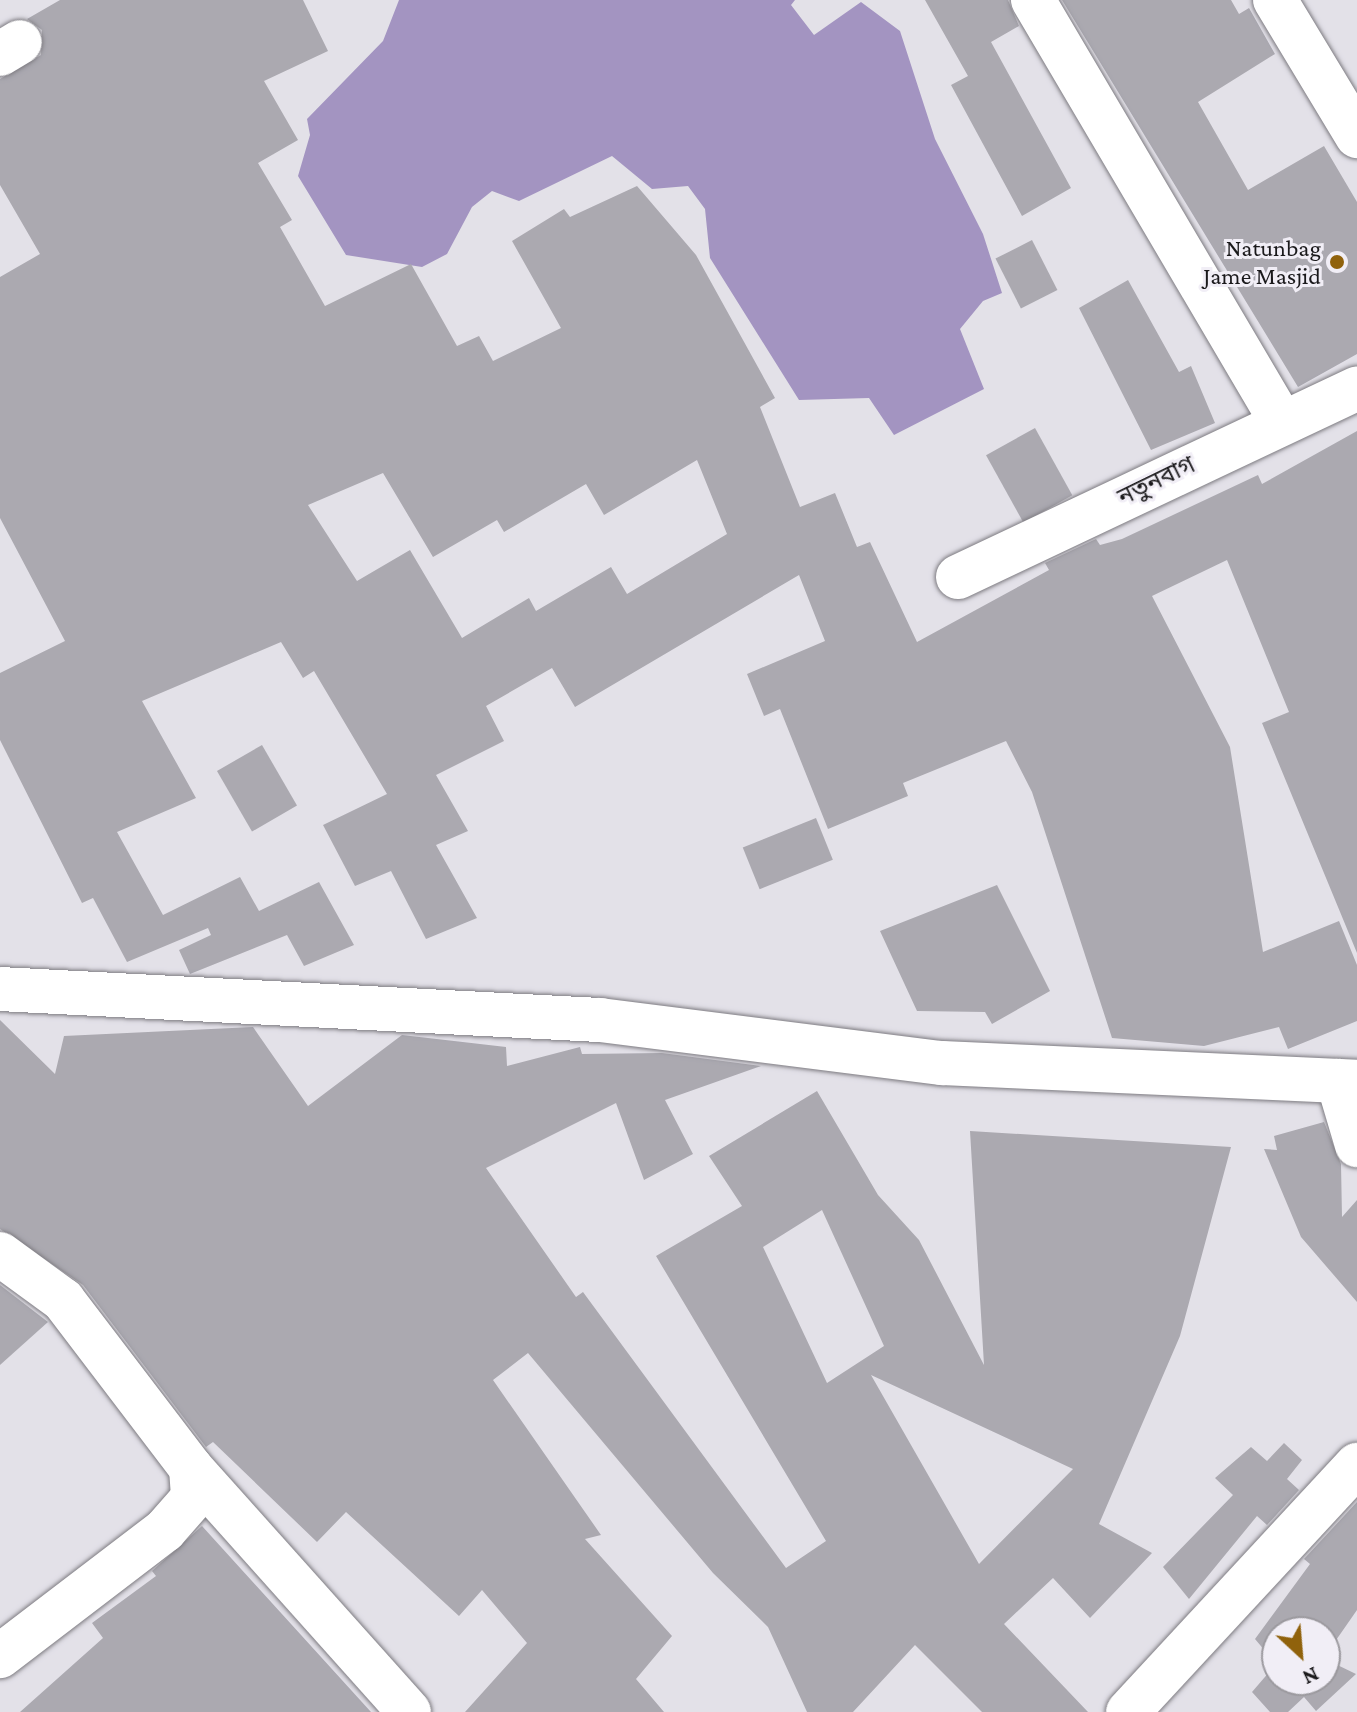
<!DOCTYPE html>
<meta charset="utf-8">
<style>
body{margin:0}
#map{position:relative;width:1357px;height:1712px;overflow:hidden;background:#e3e1e8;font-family:"Crimson Pro","Noto Sans Bengali",serif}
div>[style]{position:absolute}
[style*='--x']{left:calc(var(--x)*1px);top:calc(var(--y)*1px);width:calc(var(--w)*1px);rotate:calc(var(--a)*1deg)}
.water>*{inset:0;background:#a394c1}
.building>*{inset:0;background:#aba9b0;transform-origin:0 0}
.roads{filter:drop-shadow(0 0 2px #7d7b81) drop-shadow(0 0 2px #7d7b81)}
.street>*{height:44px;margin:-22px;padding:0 22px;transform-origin:22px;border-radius:22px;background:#fff}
.secondary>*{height:44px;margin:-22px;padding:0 22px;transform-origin:22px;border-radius:22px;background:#fff}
.dots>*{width:22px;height:22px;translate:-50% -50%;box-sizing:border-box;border:4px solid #f1eef6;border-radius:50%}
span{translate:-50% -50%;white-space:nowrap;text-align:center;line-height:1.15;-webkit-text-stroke:6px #f1eef6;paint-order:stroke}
.poi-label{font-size:24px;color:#1a191b}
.right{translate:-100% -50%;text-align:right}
.street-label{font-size:24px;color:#1a191b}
.north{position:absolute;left:1261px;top:1616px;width:80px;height:80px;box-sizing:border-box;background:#f1eef6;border:2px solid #9b999e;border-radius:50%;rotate:154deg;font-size:22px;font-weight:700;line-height:32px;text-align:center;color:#1a191b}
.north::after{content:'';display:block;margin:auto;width:28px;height:36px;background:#90620c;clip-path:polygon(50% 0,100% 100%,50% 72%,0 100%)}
</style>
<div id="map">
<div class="water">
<i style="clip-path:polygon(399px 0,795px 0,791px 5px,814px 35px,861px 2px,900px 31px,935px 139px,983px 234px,1002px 293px,983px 301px,960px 329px,984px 389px,894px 435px,869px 398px,799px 400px,710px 258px,705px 209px,688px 186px,652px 189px,612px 156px,519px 201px,492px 191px,472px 207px,447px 254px,422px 267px,346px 255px,298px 176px,310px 135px,307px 119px,383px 41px)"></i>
</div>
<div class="building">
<i style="clip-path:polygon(evenodd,60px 0,303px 0,328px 51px,264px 81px,298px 140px,258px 163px,292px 220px,280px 227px,325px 306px,411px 264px,457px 346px,479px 336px,493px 361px,561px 328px,512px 241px,564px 209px,570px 217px,637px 186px,696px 255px,775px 398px,760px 407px,800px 507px,835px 493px,857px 547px,870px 542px,917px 642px,1049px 570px,1045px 563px,1096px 539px,1100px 545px,1122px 539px,1258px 475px,1262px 484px,1357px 431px,1357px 953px,1262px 723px,1289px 712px,1227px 560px,1152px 596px,1230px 747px,1263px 952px,1339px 921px,1357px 965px,1357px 1021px,1288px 1049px,1279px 1027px,1204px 1046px,1112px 1038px,1032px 792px,1006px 741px,903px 783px,908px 796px,828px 829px,780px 709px,764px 716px,747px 674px,825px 641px,799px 575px,575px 707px,552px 668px,486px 706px,504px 741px,436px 775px,468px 831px,436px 845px,477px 918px,426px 939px,391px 871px,355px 886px,323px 825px,387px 794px,314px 671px,303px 678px,281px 642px,142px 701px,196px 798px,117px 832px,163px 915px,240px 877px,259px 911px,319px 882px,354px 945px,304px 966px,287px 935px,190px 974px,179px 950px,211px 935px,208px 928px,127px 962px,93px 898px,82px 903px,0 740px,0 673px,65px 641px,0 518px,0 277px,40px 254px,0 185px,0 79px,41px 55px,42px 30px,27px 19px,60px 0,697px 460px,727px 534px,627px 594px,611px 567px,536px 611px,529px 598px,462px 638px,410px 550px,357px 581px,308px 505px,383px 473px,433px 557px,497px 520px,504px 532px,586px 484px,604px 515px,697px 460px)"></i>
<i style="clip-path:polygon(925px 0,1008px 0,1019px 26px,991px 42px,1071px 188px,1022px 216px,951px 85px,968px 76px)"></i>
<i style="clip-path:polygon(1062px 0,1231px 0,1239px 14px,1249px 8px,1275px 54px,1198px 102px,1248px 190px,1324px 146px,1357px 202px,1357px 354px,1298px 387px)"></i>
<i style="left:1032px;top:240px;width:56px;height:41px;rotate:63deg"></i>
<i style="clip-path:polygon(1128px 280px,1179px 372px,1191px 366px,1215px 423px,1151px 450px,1079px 308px)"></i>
<i style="left:1035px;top:428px;width:77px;height:56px;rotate:61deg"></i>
<i style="left:262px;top:745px;width:70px;height:52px;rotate:60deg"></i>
<i style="left:816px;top:818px;width:45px;height:79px;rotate:68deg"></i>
<i style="clip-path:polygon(997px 885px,1050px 991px,992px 1024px,985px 1012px,917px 1011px,880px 931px)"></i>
<i style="clip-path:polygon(evenodd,0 1020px,55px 1074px,64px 1036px,253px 1027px,308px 1106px,402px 1035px,506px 1047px,507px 1066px,580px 1047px,582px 1054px,662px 1053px,761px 1066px,665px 1100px,693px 1154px,644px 1180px,616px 1103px,486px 1168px,576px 1297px,583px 1292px,786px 1568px,826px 1541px,656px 1256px,742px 1206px,709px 1156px,817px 1091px,878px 1195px,919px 1240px,984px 1365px,970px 1131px,1231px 1147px,1180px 1336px,1099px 1524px,1152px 1553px,1090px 1618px,1053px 1578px,1004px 1624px,1088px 1712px,982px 1712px,915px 1645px,853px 1712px,807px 1712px,768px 1627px,713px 1573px,528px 1353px,493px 1380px,601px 1535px,585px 1539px,672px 1636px,636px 1679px,664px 1712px,465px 1712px,527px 1643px,482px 1590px,459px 1616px,346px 1512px,317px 1542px,213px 1442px,206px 1447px,83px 1285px,0 1229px,0 1020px,822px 1210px,884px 1346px,827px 1383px,763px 1247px,822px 1210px,0 1020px,871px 1375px,1028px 1448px,1073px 1469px,979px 1564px,871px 1375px)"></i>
<i style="clip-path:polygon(1324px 1122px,1341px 1164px,1342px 1217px,1357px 1200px,1357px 1302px,1301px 1237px,1264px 1149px,1277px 1150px,1274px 1136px)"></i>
<i style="clip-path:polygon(0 1285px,48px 1322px,0 1365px)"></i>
<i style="clip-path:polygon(1284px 1443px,1302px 1460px,1287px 1479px,1299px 1490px,1267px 1525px,1257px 1516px,1189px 1599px,1163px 1567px,1233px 1495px,1215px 1478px,1251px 1447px,1267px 1461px)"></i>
<i style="clip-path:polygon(1357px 1502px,1357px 1610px,1325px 1656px,1325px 1632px,1277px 1632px,1277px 1680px,1325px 1680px,1325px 1659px,1356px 1674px,1316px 1711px,1304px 1697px,1288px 1712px,1270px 1712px,1252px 1692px,1276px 1664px,1255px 1639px,1310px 1564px,1304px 1559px)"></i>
<i style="clip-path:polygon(202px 1526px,371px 1712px,20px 1712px,103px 1638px,92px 1623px,156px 1576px,152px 1571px)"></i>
</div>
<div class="roads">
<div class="street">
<i style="--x:1033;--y:0;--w:486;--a:59.5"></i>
<i style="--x:1275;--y:0;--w:159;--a:58.9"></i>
<i style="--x:0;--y:54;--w:23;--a:-31"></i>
<i style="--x:958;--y:577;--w:441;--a:-25.3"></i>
<i style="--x:1338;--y:1081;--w:67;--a:73.5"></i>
<i style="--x:0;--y:1254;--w:78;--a:36.1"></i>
<i style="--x:63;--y:1300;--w:211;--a:52.7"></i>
<i style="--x:191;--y:1468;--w:30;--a:86"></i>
<i style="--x:193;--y:1498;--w:43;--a:131.2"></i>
<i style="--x:165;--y:1530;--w:208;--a:142.6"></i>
<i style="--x:191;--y:1468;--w:327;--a:48.2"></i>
<i style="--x:1128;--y:1712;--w:337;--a:-47.2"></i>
</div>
<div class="secondary">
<i style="--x:0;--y:989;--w:601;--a:2.96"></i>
<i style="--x:600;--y:1020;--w:345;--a:7.2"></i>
<i style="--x:942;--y:1063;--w:415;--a:2.6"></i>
</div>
</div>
<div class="dots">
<i style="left:1337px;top:262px;background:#90620c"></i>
</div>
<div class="poi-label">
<span class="right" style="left:1321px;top:262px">Natunbag<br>Jame Masjid</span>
</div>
<div class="street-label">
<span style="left:1156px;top:480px;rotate:-26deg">নতুনবাগ</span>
</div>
<div class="north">N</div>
</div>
